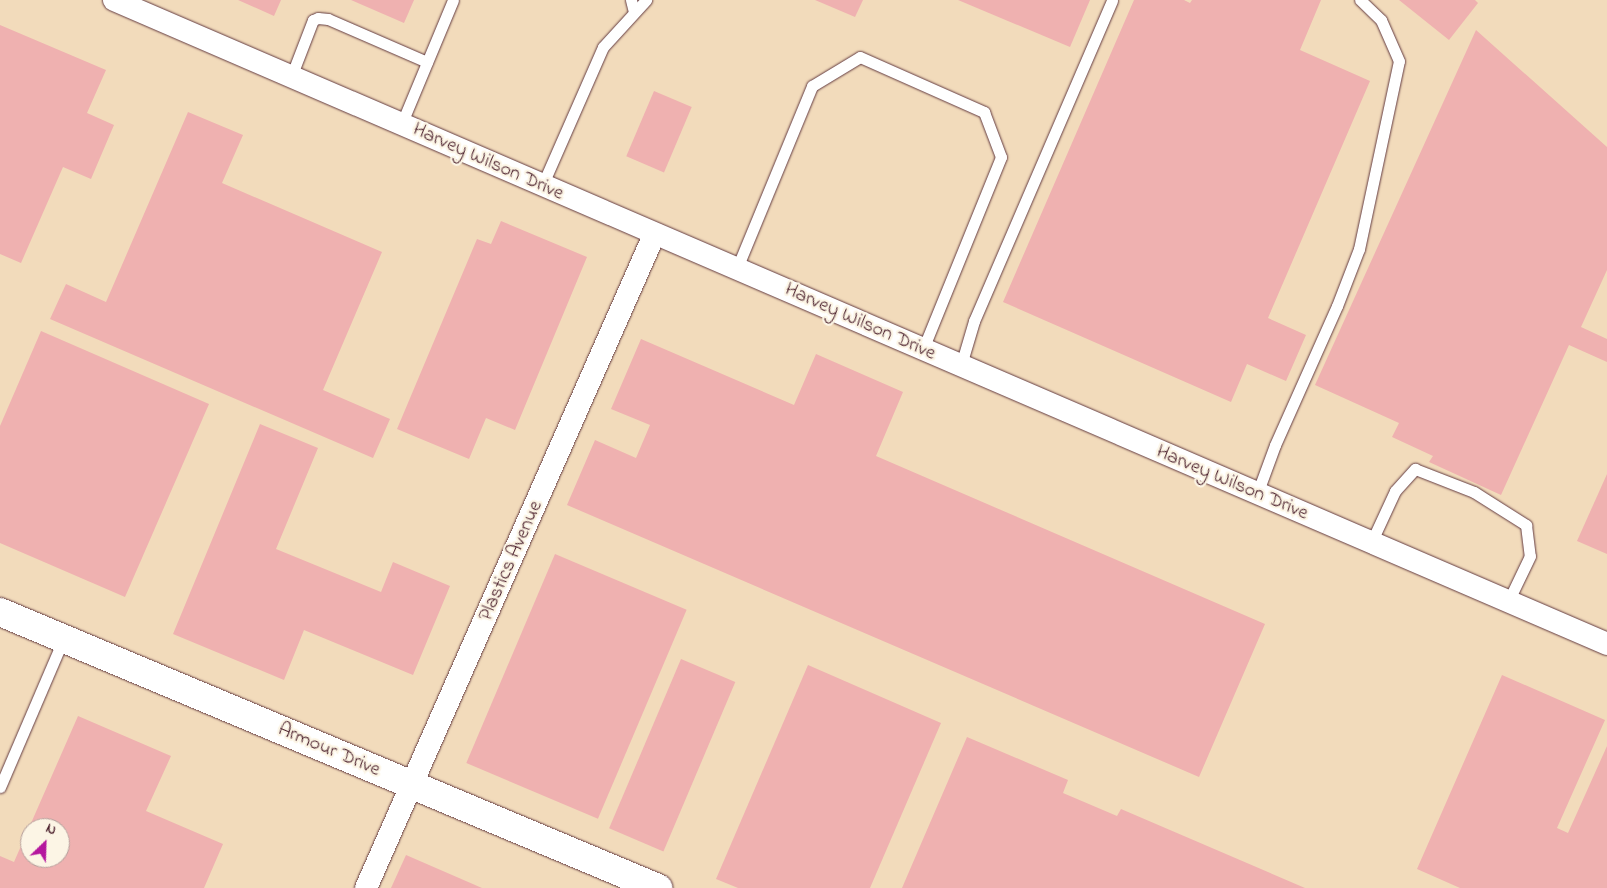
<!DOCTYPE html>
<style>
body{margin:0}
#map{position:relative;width:1607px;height:888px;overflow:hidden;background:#f2dbbb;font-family:"Indie Flower",sans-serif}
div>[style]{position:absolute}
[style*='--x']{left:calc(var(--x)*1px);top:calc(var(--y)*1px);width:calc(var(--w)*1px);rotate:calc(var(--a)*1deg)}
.building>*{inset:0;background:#efb1b0;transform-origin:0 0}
.roads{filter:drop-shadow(0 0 1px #633b41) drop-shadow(0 0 1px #633b41)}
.service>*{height:11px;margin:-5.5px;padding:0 5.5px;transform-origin:5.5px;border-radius:5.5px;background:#fff}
.minor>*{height:22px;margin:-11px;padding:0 11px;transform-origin:11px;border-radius:11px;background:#fff}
.tertiary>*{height:28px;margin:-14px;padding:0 14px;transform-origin:14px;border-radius:14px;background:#fff}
span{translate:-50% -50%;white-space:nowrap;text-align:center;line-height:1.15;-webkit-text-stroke:4.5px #fcf5e5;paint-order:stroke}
.street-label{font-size:20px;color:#4a1f2b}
.north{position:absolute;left:20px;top:818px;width:50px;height:50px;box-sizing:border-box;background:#fcf5e5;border:1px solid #b59f9b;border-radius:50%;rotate:24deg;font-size:14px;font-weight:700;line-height:20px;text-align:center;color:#4a1f2b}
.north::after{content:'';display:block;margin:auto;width:18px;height:22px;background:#b5179e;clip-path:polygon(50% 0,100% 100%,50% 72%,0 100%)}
</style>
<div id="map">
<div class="building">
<i style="clip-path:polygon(238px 0,281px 0,274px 16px)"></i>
<i style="clip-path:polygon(351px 0,414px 0,404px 23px)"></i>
<i style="clip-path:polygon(815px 0,863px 0,855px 17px)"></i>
<i style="clip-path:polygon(958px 0,1090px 0,1070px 47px)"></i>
<i style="clip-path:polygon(1134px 0,1184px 0,1190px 3px,1192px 0,1321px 0,1300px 50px,1370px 81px,1268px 318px,1306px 335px,1286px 381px,1247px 364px,1231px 402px,1003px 302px)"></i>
<i style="clip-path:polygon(1399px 0,1475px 0,1478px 3px,1449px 40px)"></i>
<i style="clip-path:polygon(0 25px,106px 70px,87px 113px,114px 125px,91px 179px,63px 167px,21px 263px,0 254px)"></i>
<i style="clip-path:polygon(1476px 30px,1607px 147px,1607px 270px,1581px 327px,1607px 339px,1607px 362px,1569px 345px,1501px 495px,1429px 462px,1433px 456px,1392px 437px,1399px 423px,1315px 385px)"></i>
<i style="left:654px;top:91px;width:41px;height:71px;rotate:23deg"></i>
<i style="clip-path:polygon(188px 112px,243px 135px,222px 183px,382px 252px,323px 390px,390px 419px,373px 458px,50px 319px,66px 284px,106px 302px)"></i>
<i style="clip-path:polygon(501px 221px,587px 257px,515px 430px,486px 418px,469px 459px,397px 429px,477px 239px,491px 244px)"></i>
<i style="clip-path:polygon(41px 331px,209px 404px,125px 597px,0 543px,0 426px)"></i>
<i style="clip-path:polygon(641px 339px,794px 405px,816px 354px,903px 392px,876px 456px,1265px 624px,1199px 777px,567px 505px,595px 440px,636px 458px,650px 425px,611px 409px)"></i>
<i style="clip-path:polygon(260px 424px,318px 448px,276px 549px,381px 592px,393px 562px,450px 586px,413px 675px,304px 630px,284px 680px,173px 634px)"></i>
<i style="clip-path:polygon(1607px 474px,1607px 554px,1577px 541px)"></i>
<i style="left:555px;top:554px;width:143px;height:227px;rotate:23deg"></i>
<i style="left:681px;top:659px;width:59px;height:184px;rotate:23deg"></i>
<i style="clip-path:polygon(808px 665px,941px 723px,870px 888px,738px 888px,716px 879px)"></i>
<i style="clip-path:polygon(1502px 675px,1605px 720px,1557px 828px,1568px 833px,1607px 746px,1607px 888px,1460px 888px,1417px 869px)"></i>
<i style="clip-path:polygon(evenodd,78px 716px,171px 756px,146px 811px,223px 844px,204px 888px,0 888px,0 856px,14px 862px,78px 716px,30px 828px,60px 828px,60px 858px,30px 858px,30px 828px)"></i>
<i style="clip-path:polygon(967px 737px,1068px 780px,1063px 793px,1117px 816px,1121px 809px,1305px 888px,902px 888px)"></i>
<i style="clip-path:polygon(406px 855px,482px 888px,391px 888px)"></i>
</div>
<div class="roads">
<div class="service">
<i style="--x:631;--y:0;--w:12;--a:76"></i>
<i style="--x:291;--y:77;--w:61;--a:-68.9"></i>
<i style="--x:313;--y:20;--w:5;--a:-22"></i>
<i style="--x:318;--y:18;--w:10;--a:6"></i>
<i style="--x:328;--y:19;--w:108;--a:23.5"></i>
<i style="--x:401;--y:125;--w:135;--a:-67.4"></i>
<i style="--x:542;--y:186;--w:152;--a:-66.3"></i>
<i style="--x:603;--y:47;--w:64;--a:-47.5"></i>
<i style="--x:737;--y:268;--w:197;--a:-67.6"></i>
<i style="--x:812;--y:86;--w:56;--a:-31.1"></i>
<i style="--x:860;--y:57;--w:136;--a:23.9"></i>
<i style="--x:984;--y:112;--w:48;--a:69.3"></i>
<i style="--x:1001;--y:157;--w:207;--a:112.1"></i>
<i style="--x:961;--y:365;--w:46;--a:-73.5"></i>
<i style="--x:974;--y:321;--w:349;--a:-66.7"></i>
<i style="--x:1257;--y:494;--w:52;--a:-69.8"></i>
<i style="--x:1275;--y:445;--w:152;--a:-66"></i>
<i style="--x:1337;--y:306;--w:61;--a:-68.9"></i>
<i style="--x:1359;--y:249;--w:192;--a:-78"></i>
<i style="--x:1399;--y:61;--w:45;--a:-113.7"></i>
<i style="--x:1381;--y:20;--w:29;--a:-136"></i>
<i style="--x:1371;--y:543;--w:57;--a:-65.2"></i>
<i style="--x:1395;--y:491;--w:30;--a:-48"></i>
<i style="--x:1415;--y:469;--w:63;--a:21.3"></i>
<i style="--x:1474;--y:492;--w:62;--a:32.4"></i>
<i style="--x:1526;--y:525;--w:31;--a:83"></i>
<i style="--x:1530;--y:556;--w:51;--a:115.6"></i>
<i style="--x:0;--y:787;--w:160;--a:-66.8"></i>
</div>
<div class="minor">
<i style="--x:114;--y:0;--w:1626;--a:23.33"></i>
<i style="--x:366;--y:888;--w:714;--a:-66.2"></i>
</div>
<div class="tertiary">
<i style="--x:0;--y:612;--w:714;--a:22.76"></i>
</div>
</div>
<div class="street-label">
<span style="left:488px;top:162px;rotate:24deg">Harvey Wilson Drive</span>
<span style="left:860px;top:322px;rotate:24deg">Harvey Wilson Drive</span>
<span style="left:1232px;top:483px;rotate:23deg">Harvey Wilson Drive</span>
<span style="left:511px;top:561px;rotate:-66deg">Plastics Avenue</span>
<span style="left:329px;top:750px;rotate:23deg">Armour Drive</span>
</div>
<div class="north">N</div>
</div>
